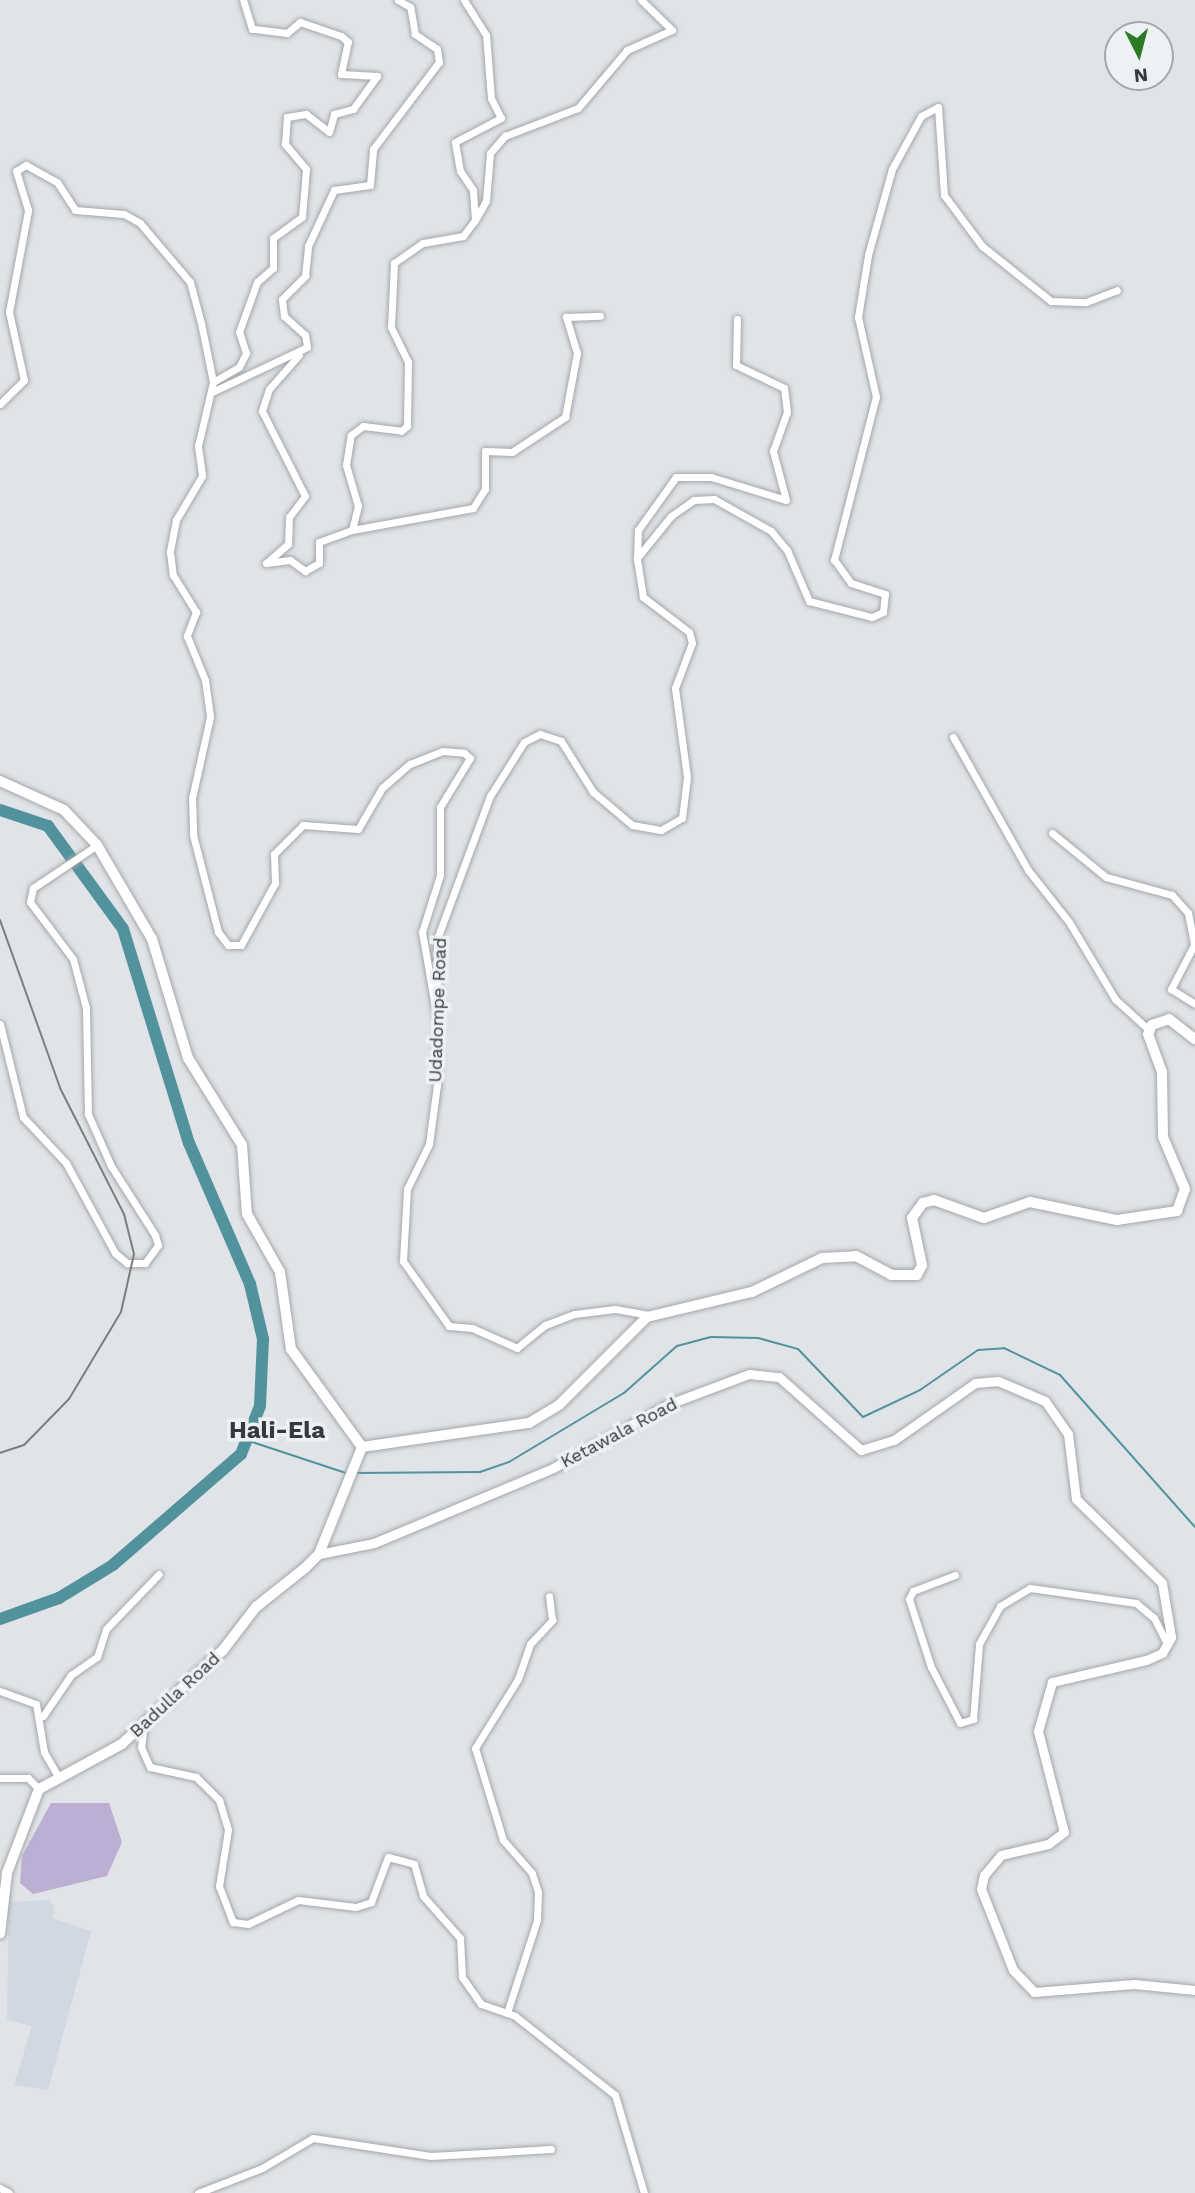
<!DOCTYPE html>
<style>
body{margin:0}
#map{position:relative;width:1195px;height:2193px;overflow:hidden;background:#e0e3e7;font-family:"Work Sans",sans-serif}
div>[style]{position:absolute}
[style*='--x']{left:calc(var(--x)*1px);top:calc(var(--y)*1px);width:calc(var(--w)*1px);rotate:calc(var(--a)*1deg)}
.built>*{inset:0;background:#d0d8e2}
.green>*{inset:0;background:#bbafd3}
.stream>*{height:2px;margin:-1px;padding:0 1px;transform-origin:1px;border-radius:1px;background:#52929d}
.river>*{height:12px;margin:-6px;padding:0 6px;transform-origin:6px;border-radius:6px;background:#52929d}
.roads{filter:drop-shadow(0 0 2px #a4a7aa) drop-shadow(0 0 2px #a4a7aa)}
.minor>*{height:7px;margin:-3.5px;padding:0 3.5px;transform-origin:3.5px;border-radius:3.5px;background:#fff}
.major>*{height:9px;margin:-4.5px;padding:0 4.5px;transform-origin:4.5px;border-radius:4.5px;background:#fff}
.highway>*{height:10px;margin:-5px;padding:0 5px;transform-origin:5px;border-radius:5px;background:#fff}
.rail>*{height:2px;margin:-1px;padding:0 1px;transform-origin:1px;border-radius:1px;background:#7c7d80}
span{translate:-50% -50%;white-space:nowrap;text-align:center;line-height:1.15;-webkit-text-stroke:7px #eef1f4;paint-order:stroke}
.street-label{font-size:18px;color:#38393a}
.district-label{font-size:24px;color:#38393a;font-weight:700}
.north{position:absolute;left:1104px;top:21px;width:70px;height:70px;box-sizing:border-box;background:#eef1f4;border:2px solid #a5a7aa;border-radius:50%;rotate:174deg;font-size:19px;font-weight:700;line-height:28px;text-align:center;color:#38393a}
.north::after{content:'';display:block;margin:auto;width:24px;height:32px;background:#2b7b25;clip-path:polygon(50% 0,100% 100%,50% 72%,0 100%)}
</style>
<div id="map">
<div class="built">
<i style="clip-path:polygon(49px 1900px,55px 1908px,52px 1918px,91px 1931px,48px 2090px,14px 2085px,32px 2026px,7px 2020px,9px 1902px)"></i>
</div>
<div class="green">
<i style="clip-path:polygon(51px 1803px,109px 1803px,122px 1842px,107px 1876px,33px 1894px,20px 1883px,22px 1856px)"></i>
</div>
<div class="stream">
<i style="--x:249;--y:1441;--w:102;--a:18.3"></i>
<i style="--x:355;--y:1473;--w:125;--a:-0.5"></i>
<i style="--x:480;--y:1472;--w:31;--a:-19"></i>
<i style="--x:509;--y:1462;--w:134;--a:-31"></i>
<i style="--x:624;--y:1393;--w:71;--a:-41.6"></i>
<i style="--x:677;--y:1346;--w:35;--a:-15"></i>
<i style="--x:711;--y:1337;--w:47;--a:1.2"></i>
<i style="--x:758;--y:1338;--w:41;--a:15.4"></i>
<i style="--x:798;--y:1349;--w:94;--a:46.3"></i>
<i style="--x:863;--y:1417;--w:63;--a:-25.3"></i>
<i style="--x:920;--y:1390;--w:70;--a:-34.6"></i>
<i style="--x:978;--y:1350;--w:26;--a:-4"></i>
<i style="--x:1004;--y:1348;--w:62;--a:25.7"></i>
<i style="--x:1060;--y:1375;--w:203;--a:48.4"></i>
</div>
<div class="river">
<i style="--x:0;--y:810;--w:51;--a:18.4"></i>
<i style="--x:48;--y:826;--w:127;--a:53.9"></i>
<i style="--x:123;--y:929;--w:224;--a:72.9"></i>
<i style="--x:189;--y:1143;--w:154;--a:66.6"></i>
<i style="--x:250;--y:1284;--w:57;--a:76.7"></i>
<i style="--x:263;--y:1339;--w:67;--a:92.6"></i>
<i style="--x:260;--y:1406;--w:52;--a:111.6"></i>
<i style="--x:241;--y:1454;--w:169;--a:139.1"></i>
<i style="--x:113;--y:1565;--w:63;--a:148.6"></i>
<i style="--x:59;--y:1598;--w:63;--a:160.4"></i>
</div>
<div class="roads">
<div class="minor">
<i style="--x:477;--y:217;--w:18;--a:-61"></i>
<i style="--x:486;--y:201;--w:48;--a:-85.2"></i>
<i style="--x:490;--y:153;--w:23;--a:-49"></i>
<i style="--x:505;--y:136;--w:78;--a:-21"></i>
<i style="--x:578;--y:108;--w:76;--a:-49.8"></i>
<i style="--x:627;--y:50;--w:49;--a:-24"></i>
<i style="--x:672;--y:30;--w:43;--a:-135.9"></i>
<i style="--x:299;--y:355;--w:45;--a:131.4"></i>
<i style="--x:269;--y:389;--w:23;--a:108"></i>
<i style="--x:262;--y:411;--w:95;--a:63.2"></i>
<i style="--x:305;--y:496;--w:26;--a:127"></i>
<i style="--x:289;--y:517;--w:27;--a:92"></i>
<i style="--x:288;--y:544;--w:29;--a:139"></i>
<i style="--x:266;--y:563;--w:24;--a:-7"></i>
<i style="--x:290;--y:560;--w:19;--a:36"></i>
<i style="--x:305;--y:571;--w:16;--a:-30"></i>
<i style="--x:319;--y:563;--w:21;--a:-90"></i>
<i style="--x:319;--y:542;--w:35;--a:-20"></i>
<i style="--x:352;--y:530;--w:25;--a:-76"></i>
<i style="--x:358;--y:506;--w:43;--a:-106.3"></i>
<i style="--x:346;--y:465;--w:30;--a:-81"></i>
<i style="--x:351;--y:435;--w:15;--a:-37"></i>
<i style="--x:363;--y:426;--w:38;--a:7"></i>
<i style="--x:401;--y:431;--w:8;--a:-40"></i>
<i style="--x:407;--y:426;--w:64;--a:-89.1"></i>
<i style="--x:408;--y:362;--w:39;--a:-116"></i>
<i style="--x:391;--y:327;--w:64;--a:-87.3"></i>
<i style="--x:394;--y:263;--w:35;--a:-35"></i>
<i style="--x:423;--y:243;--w:41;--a:-9.9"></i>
<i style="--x:463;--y:236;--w:20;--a:-53"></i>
<i style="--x:475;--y:220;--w:30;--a:-94"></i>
<i style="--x:473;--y:190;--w:23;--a:-124"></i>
<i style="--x:460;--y:171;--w:29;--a:-100"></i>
<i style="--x:455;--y:142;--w:52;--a:-27.6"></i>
<i style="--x:501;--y:118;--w:22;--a:-117"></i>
<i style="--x:491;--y:98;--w:63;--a:-94.5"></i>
<i style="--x:486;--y:35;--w:41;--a:-122.2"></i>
<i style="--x:213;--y:382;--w:30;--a:-30"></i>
<i style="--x:239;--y:367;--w:16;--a:-63"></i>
<i style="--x:246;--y:353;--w:22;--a:-108"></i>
<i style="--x:239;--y:332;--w:53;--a:-70.2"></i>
<i style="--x:257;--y:282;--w:21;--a:-41"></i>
<i style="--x:273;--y:268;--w:30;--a:-90"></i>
<i style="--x:273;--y:238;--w:36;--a:-36"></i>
<i style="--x:302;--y:217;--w:48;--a:-85.2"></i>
<i style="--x:306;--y:169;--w:33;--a:-130"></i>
<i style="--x:285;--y:144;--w:27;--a:-86"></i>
<i style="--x:287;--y:117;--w:19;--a:-9"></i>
<i style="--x:306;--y:114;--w:29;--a:38"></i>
<i style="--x:329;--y:132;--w:19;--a:-74"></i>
<i style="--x:334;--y:114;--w:20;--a:-15"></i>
<i style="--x:353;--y:109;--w:41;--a:-54"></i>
<i style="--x:377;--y:76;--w:36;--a:-177"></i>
<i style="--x:341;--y:74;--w:33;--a:-78"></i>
<i style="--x:348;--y:42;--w:9;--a:-139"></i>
<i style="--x:341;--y:36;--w:43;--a:-161.1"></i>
<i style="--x:300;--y:22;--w:17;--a:140"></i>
<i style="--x:287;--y:33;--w:35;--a:-173"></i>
<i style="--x:252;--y:29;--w:30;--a:-107"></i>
<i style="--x:212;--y:392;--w:105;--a:-25.3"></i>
<i style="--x:307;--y:347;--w:12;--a:-99"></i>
<i style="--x:305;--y:335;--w:28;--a:-138"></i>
<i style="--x:284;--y:316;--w:17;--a:-97"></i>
<i style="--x:282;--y:299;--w:33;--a:-45"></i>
<i style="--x:305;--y:276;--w:30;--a:-84"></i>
<i style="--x:308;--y:246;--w:62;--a:-65.1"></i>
<i style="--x:334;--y:190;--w:36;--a:-8"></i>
<i style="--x:370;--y:185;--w:36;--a:-85"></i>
<i style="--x:373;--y:149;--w:109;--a:-52.8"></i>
<i style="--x:439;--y:62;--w:13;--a:-99"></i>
<i style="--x:437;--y:49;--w:27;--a:-146"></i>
<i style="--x:415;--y:34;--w:27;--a:-100"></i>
<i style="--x:410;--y:7;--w:14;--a:-150"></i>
<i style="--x:0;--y:404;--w:34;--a:-45"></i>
<i style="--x:24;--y:380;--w:70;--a:-102.4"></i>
<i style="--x:9;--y:312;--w:104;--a:-79.4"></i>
<i style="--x:28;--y:210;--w:41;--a:-107.1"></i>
<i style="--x:16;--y:171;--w:12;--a:-31"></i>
<i style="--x:26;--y:165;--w:35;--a:29"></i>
<i style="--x:57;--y:182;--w:33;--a:57"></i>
<i style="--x:75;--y:210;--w:49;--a:4.7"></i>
<i style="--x:124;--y:214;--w:18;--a:29"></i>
<i style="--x:140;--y:223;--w:77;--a:49.7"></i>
<i style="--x:190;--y:282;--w:42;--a:75"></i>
<i style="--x:201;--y:323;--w:60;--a:78.5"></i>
<i style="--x:213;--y:382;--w:66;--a:103.2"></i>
<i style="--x:198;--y:446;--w:30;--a:82"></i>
<i style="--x:202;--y:476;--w:51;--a:120.6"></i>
<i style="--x:176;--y:520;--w:33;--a:101"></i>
<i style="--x:170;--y:552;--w:23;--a:83"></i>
<i style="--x:173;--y:575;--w:44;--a:58.1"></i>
<i style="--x:196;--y:612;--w:26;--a:111"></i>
<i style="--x:187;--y:636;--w:48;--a:67.8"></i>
<i style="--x:205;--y:680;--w:37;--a:82"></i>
<i style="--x:210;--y:717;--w:83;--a:102.5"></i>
<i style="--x:192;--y:798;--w:37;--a:88"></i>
<i style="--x:193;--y:835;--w:100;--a:75.5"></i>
<i style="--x:218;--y:932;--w:16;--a:52"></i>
<i style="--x:228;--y:945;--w:13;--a:0"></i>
<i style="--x:241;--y:945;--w:71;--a:-61.3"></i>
<i style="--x:275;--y:883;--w:29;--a:-92"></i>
<i style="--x:274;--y:854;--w:41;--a:-45"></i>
<i style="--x:303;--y:825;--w:55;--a:4.2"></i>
<i style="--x:358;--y:829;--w:48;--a:-59.7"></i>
<i style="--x:382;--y:788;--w:37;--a:-41"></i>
<i style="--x:410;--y:764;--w:35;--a:-22"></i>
<i style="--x:443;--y:751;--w:21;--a:5"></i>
<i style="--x:464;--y:753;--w:8;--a:40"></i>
<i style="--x:470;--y:758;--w:57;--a:121.5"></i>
<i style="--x:440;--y:807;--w:68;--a:90"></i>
<i style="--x:440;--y:875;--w:60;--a:107.5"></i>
<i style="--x:422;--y:932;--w:93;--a:80.1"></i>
<i style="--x:352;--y:530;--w:123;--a:-10.3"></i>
<i style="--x:473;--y:508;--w:22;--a:-58"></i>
<i style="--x:485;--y:489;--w:38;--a:-90"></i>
<i style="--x:485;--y:451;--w:27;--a:2"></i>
<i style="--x:512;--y:452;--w:64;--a:-33.4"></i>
<i style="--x:565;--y:417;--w:65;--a:-79.4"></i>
<i style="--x:577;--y:353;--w:38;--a:-107"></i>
<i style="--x:566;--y:317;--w:34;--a:-2"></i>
<i style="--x:637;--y:558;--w:28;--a:-88"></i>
<i style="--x:638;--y:530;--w:65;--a:-54.4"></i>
<i style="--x:676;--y:477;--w:35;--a:0"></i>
<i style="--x:711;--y:477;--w:78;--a:17"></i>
<i style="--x:786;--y:500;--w:51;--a:-104.9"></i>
<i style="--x:773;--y:451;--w:41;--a:-70.3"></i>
<i style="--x:787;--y:412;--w:24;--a:-97"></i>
<i style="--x:784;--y:388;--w:53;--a:-154.4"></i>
<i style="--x:736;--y:365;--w:46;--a:-88.8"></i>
<i style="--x:953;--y:737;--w:153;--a:60.6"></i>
<i style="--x:1028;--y:870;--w:66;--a:51.7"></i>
<i style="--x:1069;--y:922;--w:90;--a:59.1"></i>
<i style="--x:1115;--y:999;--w:46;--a:42.4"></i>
<i style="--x:1052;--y:833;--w:70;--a:39.2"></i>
<i style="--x:1106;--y:877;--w:68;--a:15.3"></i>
<i style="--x:1172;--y:895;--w:24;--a:48"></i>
<i style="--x:1188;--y:913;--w:33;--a:79"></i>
<i style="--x:1194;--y:945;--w:50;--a:117.6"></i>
<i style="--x:1171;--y:989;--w:28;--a:32"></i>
<i style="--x:0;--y:1024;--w:96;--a:76.1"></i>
<i style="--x:23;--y:1117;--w:63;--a:46.9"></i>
<i style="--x:66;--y:1163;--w:102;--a:61.4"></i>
<i style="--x:115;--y:1253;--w:16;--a:40"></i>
<i style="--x:127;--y:1263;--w:18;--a:0"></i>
<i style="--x:145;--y:1263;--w:22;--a:-54"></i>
<i style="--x:158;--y:1245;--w:10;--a:-107"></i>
<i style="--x:155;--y:1235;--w:82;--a:-122.5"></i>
<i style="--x:111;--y:1166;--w:57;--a:-113.9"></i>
<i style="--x:88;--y:1114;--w:106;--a:-91.1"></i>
<i style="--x:86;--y:1008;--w:51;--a:-104.9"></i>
<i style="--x:73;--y:959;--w:71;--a:-127"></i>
<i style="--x:30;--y:902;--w:14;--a:-78"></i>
<i style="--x:33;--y:888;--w:77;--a:-33.9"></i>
<i style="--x:649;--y:1315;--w:35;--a:-170"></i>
<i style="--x:615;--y:1309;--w:41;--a:173"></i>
<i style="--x:574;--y:1314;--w:31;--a:159"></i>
<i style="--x:545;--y:1325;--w:36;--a:141"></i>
<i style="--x:517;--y:1348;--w:49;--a:-156"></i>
<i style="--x:472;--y:1328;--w:23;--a:-175"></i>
<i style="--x:449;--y:1326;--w:80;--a:-125.3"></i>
<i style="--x:403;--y:1261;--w:72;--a:-86.8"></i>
<i style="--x:407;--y:1189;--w:50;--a:-63.9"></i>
<i style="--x:429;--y:1144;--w:60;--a:-82.3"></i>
<i style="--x:437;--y:1085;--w:146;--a:-90"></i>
<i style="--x:437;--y:939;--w:153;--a:-69.7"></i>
<i style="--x:490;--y:796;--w:64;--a:-57.8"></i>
<i style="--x:524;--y:742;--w:18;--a:-27"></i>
<i style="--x:540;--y:734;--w:22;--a:18"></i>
<i style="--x:561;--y:741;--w:60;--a:57.9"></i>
<i style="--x:593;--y:792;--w:51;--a:40.2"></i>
<i style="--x:632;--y:825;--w:29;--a:10"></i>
<i style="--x:661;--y:830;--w:24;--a:-30"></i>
<i style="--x:682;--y:818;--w:41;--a:-83"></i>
<i style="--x:687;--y:777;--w:90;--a:-97.7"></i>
<i style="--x:675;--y:688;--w:48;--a:-69.3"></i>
<i style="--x:692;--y:643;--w:11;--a:-105"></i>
<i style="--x:689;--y:632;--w:58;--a:-142.7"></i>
<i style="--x:643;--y:597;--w:39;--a:-99"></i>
<i style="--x:637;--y:558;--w:54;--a:-51"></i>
<i style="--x:671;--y:516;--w:28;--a:-35"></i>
<i style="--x:694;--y:500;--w:20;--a:-3"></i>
<i style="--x:714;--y:499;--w:65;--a:29.3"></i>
<i style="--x:771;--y:531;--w:25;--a:50"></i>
<i style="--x:787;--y:550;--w:56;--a:66.7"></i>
<i style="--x:809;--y:601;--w:65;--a:14.3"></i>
<i style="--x:872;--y:617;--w:12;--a:-24"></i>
<i style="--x:883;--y:612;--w:18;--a:-84"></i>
<i style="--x:885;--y:594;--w:36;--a:-162"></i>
<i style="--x:851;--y:583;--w:29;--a:-126"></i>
<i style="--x:834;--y:560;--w:168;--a:-75.6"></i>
<i style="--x:876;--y:397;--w:82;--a:-102.7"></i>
<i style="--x:858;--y:317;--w:63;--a:-80.8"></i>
<i style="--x:868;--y:255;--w:89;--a:-74.4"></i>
<i style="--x:892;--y:169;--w:60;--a:-61.3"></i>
<i style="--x:921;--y:116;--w:19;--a:-28"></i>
<i style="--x:938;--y:107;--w:88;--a:86.1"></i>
<i style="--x:944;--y:195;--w:64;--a:53.3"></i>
<i style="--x:982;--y:246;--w:88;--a:38.6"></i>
<i style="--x:1051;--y:301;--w:35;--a:2"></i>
<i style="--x:1086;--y:302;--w:33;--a:-21"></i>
<i style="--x:955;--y:1575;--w:45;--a:159.1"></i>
<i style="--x:913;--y:1591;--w:9;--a:117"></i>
<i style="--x:909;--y:1599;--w:71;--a:72.1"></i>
<i style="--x:931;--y:1667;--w:63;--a:62.6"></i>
<i style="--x:960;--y:1723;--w:14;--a:-17"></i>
<i style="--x:973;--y:1719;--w:75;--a:-85.4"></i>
<i style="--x:979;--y:1644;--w:43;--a:-61.1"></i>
<i style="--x:1000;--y:1606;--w:35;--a:-31"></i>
<i style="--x:1030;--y:1588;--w:107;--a:8.1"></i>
<i style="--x:1136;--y:1603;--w:23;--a:40"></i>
<i style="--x:1154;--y:1618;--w:30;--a:63"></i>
<i style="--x:0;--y:1691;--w:38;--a:20"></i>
<i style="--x:36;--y:1704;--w:49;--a:80.5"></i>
<i style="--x:44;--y:1752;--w:28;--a:60"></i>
<i style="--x:43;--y:1716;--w:50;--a:-55.7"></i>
<i style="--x:71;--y:1675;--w:32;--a:-35"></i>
<i style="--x:97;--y:1657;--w:29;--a:-72"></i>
<i style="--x:106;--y:1629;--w:76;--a:-46.1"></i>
<i style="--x:144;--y:1724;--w:23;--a:97"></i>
<i style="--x:141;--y:1747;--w:22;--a:66"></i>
<i style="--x:150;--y:1767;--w:47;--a:12.3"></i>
<i style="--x:196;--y:1777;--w:33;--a:45"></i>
<i style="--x:219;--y:1800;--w:31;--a:73"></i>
<i style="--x:228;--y:1830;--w:57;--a:99.1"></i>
<i style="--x:219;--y:1886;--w:39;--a:69"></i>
<i style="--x:233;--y:1922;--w:15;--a:8"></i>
<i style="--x:248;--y:1924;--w:55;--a:-25.6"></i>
<i style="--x:298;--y:1900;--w:58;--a:6.9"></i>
<i style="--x:356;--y:1907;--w:16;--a:-18"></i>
<i style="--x:371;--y:1902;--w:48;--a:-69.3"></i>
<i style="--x:388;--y:1857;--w:27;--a:15"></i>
<i style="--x:414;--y:1864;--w:33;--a:74"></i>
<i style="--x:423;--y:1896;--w:56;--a:48.6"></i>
<i style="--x:460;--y:1938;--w:39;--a:87"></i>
<i style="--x:462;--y:1977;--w:33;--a:55"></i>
<i style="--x:481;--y:2004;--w:36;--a:19"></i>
<i style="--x:515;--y:2016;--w:127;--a:38.3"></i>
<i style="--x:615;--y:2095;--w:102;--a:73.5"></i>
<i style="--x:0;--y:1778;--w:28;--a:0"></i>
<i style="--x:28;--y:1778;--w:16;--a:45"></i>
<i style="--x:507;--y:2013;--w:98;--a:-72.1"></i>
<i style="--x:537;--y:1920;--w:28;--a:-88"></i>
<i style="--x:538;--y:1892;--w:20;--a:-108"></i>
<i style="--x:532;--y:1873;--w:44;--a:-131.3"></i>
<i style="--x:503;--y:1840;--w:96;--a:-106.9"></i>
<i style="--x:475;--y:1748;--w:81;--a:-58.1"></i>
<i style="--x:518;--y:1679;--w:37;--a:-71"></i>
<i style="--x:530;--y:1644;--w:33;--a:-47"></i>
<i style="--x:552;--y:1620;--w:24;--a:-97"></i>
<i style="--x:0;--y:2188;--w:10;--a:29"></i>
<i style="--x:198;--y:2193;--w:69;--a:-21.3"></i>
<i style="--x:262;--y:2168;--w:59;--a:-30.5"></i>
<i style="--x:313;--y:2138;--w:119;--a:8.7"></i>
<i style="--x:431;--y:2156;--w:120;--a:-3.3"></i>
</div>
<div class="major">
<i style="--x:319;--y:1554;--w:56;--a:-11.3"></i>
<i style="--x:374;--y:1543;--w:194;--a:-22.7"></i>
<i style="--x:553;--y:1468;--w:132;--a:-28.9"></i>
<i style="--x:669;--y:1404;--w:85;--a:-20.6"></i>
<i style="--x:749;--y:1374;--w:30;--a:6"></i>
<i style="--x:779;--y:1377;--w:110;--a:41.7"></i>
<i style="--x:861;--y:1450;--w:34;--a:-17"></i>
<i style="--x:894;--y:1440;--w:99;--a:-35.1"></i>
<i style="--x:975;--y:1383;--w:23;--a:-5"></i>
<i style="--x:998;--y:1381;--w:51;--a:23.1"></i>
<i style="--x:1045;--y:1401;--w:40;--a:55.1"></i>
<i style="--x:1068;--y:1434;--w:65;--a:83"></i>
<i style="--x:1076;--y:1499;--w:120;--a:44.3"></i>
<i style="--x:1162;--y:1583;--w:55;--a:80.5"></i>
<i style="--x:1171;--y:1637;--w:18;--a:119"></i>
<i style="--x:1162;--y:1653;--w:17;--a:156"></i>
<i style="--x:1146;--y:1660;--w:97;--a:166.8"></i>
<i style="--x:1052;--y:1682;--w:51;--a:105.9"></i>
<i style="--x:1038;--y:1731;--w:104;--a:75.6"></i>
<i style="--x:1064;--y:1832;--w:20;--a:143"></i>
<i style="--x:1048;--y:1844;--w:48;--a:166.8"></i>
<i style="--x:1001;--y:1855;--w:26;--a:130"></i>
<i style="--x:984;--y:1875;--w:14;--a:102"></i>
<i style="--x:981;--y:1889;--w:87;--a:68.4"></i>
<i style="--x:1013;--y:1970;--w:30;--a:46"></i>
<i style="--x:1034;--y:1992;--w:100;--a:-4.6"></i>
<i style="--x:1134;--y:1984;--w:61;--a:5.6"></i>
</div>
<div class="highway">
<i style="--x:0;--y:781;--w:70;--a:24.4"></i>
<i style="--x:64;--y:810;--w:48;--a:46.7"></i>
<i style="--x:97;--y:845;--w:109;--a:59.7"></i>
<i style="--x:152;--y:939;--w:124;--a:73.2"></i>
<i style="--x:188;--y:1058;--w:102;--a:58.2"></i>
<i style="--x:242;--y:1145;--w:69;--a:85.9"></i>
<i style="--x:247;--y:1214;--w:67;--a:60.4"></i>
<i style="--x:280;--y:1272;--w:78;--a:81.9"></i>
<i style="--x:291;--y:1349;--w:121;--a:54.1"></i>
<i style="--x:362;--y:1447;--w:115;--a:111.9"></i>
<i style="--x:319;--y:1554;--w:20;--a:135"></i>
<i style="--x:305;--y:1568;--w:63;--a:141.5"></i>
<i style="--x:256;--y:1607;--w:54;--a:127.5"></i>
<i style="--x:223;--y:1650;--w:138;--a:137.1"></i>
<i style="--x:122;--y:1744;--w:94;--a:151.5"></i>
<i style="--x:39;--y:1789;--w:90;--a:110.9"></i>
<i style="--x:7;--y:1873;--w:61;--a:96.5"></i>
<i style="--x:362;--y:1447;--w:169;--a:-8.2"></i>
<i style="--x:529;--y:1423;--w:35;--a:-31"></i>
<i style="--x:559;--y:1405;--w:124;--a:-45"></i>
<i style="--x:647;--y:1317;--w:108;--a:-13.4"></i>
<i style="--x:752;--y:1292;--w:78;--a:-25.9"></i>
<i style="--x:822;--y:1258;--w:34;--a:-3"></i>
<i style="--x:856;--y:1256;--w:40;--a:28"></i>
<i style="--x:891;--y:1275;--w:26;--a:0"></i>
<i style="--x:917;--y:1275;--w:11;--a:-63"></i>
<i style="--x:922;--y:1265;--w:48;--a:-102"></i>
<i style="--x:912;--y:1218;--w:19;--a:-54"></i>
<i style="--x:923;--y:1203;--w:11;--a:-15"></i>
<i style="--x:934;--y:1200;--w:53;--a:19.8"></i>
<i style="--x:984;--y:1218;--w:49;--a:-19.2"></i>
<i style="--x:1030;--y:1202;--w:89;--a:11.7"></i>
<i style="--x:1117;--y:1220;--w:61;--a:-8.5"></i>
<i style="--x:1177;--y:1211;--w:23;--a:-70"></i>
<i style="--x:1185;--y:1189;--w:56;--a:-112.9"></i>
<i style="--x:1163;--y:1137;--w:65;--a:-90.9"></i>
<i style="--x:1162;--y:1072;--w:40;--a:-110.2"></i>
<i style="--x:1148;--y:1034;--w:10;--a:-66"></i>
<i style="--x:1152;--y:1025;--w:18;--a:-19"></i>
<i style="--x:1169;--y:1019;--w:33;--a:38"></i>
</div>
</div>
<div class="rail">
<i style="--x:0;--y:920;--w:178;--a:70.3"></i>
<i style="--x:60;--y:1088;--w:141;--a:63.1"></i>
<i style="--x:124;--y:1214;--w:41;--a:76"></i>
<i style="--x:134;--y:1254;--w:59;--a:102.6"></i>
<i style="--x:121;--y:1312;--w:101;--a:120.9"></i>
<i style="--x:69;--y:1399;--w:64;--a:134.4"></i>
<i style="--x:24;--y:1445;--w:25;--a:162"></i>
</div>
<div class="street-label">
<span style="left:438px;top:1010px;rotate:-88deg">Udadompe Road</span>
<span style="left:619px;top:1433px;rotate:-28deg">Ketawala Road</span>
<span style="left:175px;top:1695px;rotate:-43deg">Badulla Road</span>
</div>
<div class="district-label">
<span style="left:277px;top:1431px">Hali-Ela</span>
</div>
<div class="north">N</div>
</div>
